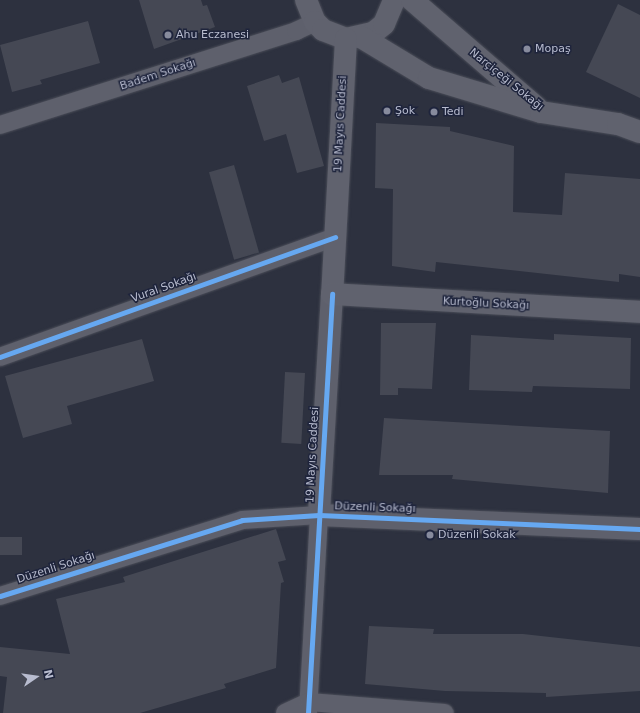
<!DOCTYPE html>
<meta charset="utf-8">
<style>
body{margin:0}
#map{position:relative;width:640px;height:713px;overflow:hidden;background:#2d313f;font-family:"DejaVu Sans",sans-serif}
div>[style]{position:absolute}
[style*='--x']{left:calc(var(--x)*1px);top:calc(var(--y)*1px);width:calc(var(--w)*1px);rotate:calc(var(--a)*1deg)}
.building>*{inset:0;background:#454854;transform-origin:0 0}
.roads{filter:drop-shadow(0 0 1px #4a4d58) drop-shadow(0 0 1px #4a4d58)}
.minor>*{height:18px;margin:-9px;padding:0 9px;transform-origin:9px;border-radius:9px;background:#5e606c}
.tertiary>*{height:22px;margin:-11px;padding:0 11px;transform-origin:11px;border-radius:11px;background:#5e606c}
.primary>*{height:22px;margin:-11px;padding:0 11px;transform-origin:11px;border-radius:11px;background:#60626e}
.cycleway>*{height:5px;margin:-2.5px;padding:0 2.5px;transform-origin:2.5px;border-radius:2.5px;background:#66a8f1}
.dots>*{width:11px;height:11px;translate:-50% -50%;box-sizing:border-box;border:2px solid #1e243c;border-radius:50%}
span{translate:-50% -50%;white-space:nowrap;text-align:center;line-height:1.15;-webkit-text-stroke:3px #1e243c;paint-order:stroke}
.poi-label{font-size:11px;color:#b8bccf}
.left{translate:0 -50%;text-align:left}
.street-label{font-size:11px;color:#b8bccf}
.north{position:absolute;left:16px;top:657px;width:40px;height:40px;-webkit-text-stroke:3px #1e243c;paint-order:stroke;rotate:77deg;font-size:11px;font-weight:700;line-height:16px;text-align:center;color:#b8bccf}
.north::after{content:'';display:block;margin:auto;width:14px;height:18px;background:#b8bccf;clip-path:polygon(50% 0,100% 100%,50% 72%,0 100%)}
</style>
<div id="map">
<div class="building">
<i style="clip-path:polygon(139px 0,201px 0,203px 6px,207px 5px,215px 27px,154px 49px)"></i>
<i style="clip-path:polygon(618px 4px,640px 15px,640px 98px,586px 72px)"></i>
<i style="clip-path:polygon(88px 21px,100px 63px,40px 80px,42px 84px,12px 92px,0 45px)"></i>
<i style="clip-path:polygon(279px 75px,282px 83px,299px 77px,324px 166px,297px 173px,286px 134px,264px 141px,247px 86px)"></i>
<i style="clip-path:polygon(376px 123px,450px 127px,450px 131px,514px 146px,513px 212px,562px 215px,565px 173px,640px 179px,640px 277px,619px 274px,619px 282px,436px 262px,435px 272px,392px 266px,393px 189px,375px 188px)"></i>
<i style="left:234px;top:165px;width:91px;height:26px;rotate:74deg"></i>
<i style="clip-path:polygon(381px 323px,436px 323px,432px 389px,398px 388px,398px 395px,380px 395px)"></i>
<i style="clip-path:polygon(554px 334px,631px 338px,630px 389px,533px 386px,532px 392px,469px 390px,471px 335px,554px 340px)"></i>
<i style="clip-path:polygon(142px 339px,154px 381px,67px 406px,72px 424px,23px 438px,5px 376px)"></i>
<i style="left:305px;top:373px;width:71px;height:20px;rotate:93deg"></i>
<i style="clip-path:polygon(384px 418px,610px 431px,608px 493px,452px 479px,453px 475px,379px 475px)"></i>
<i style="clip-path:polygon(276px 529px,286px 560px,278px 562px,284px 582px,281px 583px,276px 668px,224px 684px,226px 688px,140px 713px,3px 713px,7px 677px,0 676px,0 647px,70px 654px,56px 599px,125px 582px,123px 577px)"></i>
<i style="left:22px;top:537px;width:18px;height:22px;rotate:90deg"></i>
<i style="clip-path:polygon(369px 626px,434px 629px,433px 634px,523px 634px,640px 647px,640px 691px,546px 697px,546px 693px,445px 691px,365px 684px)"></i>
</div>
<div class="roads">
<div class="minor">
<i style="--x:0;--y:125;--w:311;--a:-17.6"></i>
<i style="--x:296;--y:31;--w:21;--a:-25"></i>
<i style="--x:0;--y:357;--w:356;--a:-19.7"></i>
<i style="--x:0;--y:596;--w:254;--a:-17.4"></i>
<i style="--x:242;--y:520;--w:77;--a:-3.7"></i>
<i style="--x:319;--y:515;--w:198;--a:93.2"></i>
<i style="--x:285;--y:713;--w:26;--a:-25"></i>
<i style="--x:309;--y:702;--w:136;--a:4.6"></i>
</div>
<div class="tertiary">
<i style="--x:332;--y:294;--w:221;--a:93.4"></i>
<i style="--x:319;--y:515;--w:321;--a:2.5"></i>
</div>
<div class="primary">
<i style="--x:306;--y:0;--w:24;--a:68"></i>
<i style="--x:315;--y:22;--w:11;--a:45"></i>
<i style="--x:323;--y:30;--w:25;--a:21"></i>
<i style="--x:346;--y:39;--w:28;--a:-13"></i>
<i style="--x:373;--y:33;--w:14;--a:-39"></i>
<i style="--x:384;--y:24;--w:26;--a:-67"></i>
<i style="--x:412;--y:0;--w:164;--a:40.8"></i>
<i style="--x:361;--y:37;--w:79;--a:31.1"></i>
<i style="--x:429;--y:78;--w:117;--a:16.9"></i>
<i style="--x:541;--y:112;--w:78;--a:8.9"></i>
<i style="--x:618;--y:124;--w:23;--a:20"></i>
<i style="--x:346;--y:39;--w:255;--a:93.1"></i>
<i style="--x:332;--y:294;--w:309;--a:3.3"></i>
</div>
</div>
<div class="cycleway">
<i style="--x:0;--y:357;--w:356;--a:-19.7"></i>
<i style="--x:0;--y:596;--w:254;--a:-17.4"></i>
<i style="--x:242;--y:520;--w:77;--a:-3.7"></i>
<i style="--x:319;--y:515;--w:321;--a:2.5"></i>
<i style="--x:308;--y:713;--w:420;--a:-86.7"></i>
</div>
<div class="dots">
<i style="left:168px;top:35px;background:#878b9d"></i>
<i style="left:527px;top:49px;background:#878b9d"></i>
<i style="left:387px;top:111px;background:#878b9d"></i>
<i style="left:434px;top:112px;background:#878b9d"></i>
<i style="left:430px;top:535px;background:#878b9d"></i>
</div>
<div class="poi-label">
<span class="left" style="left:176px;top:35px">Ahu Eczanesi</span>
<span class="left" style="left:535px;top:49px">Mopaş</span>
<span class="left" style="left:395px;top:111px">Şok</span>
<span class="left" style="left:442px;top:112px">Tedi</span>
<span class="left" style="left:438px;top:535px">Düzenli Sokak</span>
</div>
<div class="street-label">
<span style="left:158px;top:75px;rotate:-18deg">Badem Sokağı</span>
<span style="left:506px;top:80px;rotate:39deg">Narçiçeği Sokağı</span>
<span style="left:341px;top:124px;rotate:-87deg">19 Mayıs Caddesi</span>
<span style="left:164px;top:288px;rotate:-20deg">Vural Sokağı</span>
<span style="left:486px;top:304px;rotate:3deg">Kurtoğlu Sokağı</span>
<span style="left:313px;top:455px;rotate:-87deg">19 Mayıs Caddesi</span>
<span style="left:375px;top:508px;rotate:2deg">Düzenli Sokağı</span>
<span style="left:56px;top:568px;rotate:-18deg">Düzenli Sokağı</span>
</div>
<div class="north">N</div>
</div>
